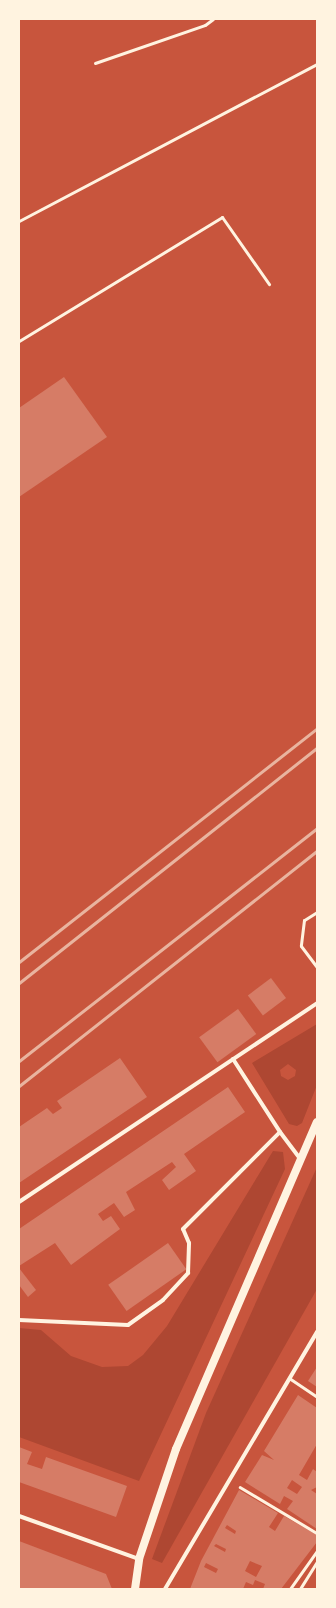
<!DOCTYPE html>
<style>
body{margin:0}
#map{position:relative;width:336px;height:1608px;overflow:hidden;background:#c8553d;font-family:"Source Sans 3",sans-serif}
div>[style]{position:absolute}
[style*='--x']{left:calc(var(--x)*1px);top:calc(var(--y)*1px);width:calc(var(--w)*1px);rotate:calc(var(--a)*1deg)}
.green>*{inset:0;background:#ae4732}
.building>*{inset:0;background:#d67c66;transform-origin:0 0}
.path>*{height:2.5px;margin:-1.25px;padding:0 1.25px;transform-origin:1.25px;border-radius:1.25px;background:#fff3e0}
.service>*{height:3px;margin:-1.5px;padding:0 1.5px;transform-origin:1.5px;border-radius:1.5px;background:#fff3e0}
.minor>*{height:4px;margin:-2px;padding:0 2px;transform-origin:2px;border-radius:2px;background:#fff3e0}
.secondary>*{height:8px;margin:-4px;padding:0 4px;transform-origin:4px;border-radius:4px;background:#fff3e0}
.rail>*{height:3px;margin:-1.5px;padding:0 1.5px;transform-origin:1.5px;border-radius:1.5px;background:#e9b49f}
span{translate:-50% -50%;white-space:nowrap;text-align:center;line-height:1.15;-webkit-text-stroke:3px #fff3e0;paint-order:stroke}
.frame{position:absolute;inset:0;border:20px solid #fff3e0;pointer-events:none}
</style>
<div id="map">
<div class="green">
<i style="clip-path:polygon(evenodd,317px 1024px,317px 1085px,302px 1123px,297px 1126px,289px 1124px,252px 1063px,317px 1024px,288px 1064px,296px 1070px,295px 1076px,288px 1080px,281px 1076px,280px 1070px,288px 1064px)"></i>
<i style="clip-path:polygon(273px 1151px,283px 1152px,285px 1169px,139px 1481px,19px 1437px,19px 1328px,41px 1330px,71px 1356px,102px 1367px,128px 1366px,143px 1355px,167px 1326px)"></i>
<i style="clip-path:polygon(317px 1167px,317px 1289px,162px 1563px,152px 1559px,206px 1413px)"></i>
</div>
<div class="building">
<i style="clip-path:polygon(64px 377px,107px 437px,19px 497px,19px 408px)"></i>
<i style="left:271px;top:978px;width:25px;height:29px;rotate:53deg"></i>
<i style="left:238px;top:1009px;width:31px;height:48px;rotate:54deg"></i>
<i style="clip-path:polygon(120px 1058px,147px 1097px,19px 1183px,19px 1127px,47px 1108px,53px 1114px,62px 1108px,57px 1101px)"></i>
<i style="clip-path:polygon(228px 1087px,245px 1112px,184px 1154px,196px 1171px,169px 1190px,162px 1180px,176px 1167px,172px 1162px,126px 1192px,135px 1210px,124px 1217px,114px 1203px,98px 1214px,103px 1221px,111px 1216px,120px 1229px,71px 1265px,55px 1243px,19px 1266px,19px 1229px)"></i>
<i style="left:168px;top:1243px;width:32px;height:73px;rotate:55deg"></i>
<i style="clip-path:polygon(19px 1268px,36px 1290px,28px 1297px,19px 1285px)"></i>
<i style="clip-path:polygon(317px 1367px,317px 1387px,308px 1381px)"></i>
<i style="clip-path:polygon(evenodd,298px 1395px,317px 1408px,317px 1444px,299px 1475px,307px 1480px,313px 1469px,317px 1472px,317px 1487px,311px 1490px,317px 1494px,317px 1529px,287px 1509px,293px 1501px,284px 1496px,280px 1504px,245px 1482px,262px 1455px,274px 1460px,264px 1451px,298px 1395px,292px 1480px,302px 1487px,297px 1494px,287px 1488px,292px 1480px)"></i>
<i style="clip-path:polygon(19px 1447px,32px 1452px,27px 1464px,42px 1469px,46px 1457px,127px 1486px,116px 1517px,19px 1482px)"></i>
<i style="clip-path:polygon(evenodd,239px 1490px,278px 1513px,269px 1527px,275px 1531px,284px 1516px,317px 1535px,317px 1542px,281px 1589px,263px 1589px,265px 1584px,255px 1580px,253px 1585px,246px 1582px,243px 1589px,190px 1589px,201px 1561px,239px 1490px,227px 1525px,236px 1531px,235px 1534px,225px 1528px,227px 1525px,239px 1490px,216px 1544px,226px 1549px,225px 1552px,214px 1546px,216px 1544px,239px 1490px,250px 1561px,262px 1566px,256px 1577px,245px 1571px,250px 1561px,239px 1490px,206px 1563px,218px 1569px,216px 1573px,204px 1567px,206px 1563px)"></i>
<i style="clip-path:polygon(19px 1541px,106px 1574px,112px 1589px,19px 1589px)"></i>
</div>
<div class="path">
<i style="--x:240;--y:1487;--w:90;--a:30.9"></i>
<i style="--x:290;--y:1589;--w:47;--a:-54.6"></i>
<i style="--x:300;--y:1589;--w:32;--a:-58"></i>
</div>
<div class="service">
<i style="--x:95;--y:63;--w:116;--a:-19.1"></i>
<i style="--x:205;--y:25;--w:10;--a:-37"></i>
<i style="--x:19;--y:221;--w:337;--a:-27.8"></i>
<i style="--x:19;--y:341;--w:238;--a:-31.4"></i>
<i style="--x:222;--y:217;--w:82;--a:55"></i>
<i style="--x:317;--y:912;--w:15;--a:148"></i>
<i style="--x:304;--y:920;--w:26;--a:97"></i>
<i style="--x:301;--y:946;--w:26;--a:53"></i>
<i style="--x:289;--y:1378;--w:34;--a:34"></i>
</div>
<div class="minor">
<i style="--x:233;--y:1059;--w:87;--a:57.2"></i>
<i style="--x:19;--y:1202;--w:358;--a:-33.7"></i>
<i style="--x:19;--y:1320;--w:109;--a:2.6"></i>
<i style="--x:128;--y:1325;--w:43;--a:-35.5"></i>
<i style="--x:163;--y:1300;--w:37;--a:-47"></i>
<i style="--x:188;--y:1273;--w:30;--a:-88"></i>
<i style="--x:189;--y:1243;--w:15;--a:-113"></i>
<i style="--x:183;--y:1229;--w:137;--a:-45"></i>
<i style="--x:280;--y:1132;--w:35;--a:53"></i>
<i style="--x:19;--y:1516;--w:127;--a:19.7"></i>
<i style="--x:165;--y:1589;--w:299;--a:-59.4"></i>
</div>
<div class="secondary">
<i style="--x:135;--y:1589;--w:30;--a:-82"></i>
<i style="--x:139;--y:1559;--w:116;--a:-71.4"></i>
<i style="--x:176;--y:1449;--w:356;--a:-66.7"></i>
</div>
<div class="rail">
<i style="--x:19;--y:962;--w:379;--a:-38.1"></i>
<i style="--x:19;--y:983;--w:380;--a:-38.3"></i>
<i style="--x:19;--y:1061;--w:378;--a:-38"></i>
<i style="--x:19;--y:1086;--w:380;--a:-38.3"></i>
</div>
<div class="frame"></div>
</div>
